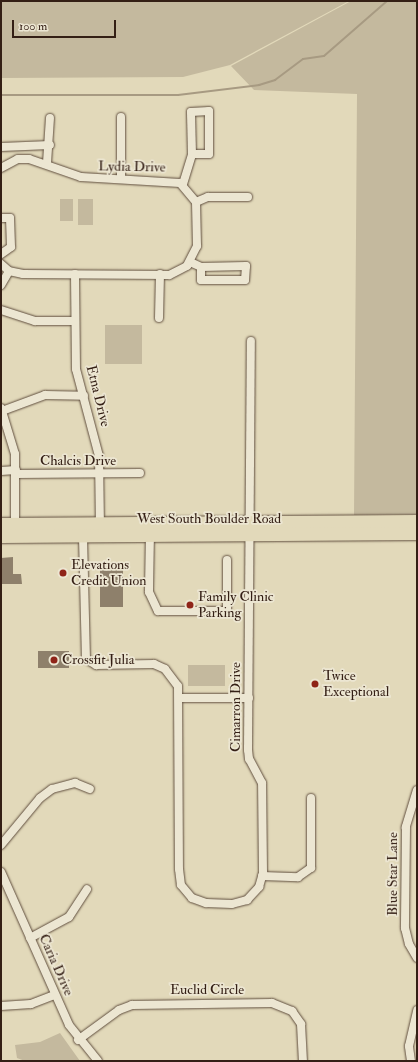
<!DOCTYPE html>
<style>
body{margin:0}
#map{position:relative;width:418px;height:1062px;overflow:hidden;background:#e2d9ba;font-family:"IM FELL Double Pica",serif}
div>[style]{position:absolute}
[style*='--x']{left:calc(var(--x)*1px);top:calc(var(--y)*1px);width:calc(var(--w)*1px);rotate:calc(var(--a)*1deg)}
.green>*{inset:0;background:#c4b99e;transform-origin:0 0}
.stream>*{height:2px;margin:-1px;padding:0 1px;transform-origin:1px;border-radius:1px;background:#a79a82}
.building>*{inset:0;background:#8e806b;transform-origin:0 0}
.roads{filter:drop-shadow(0 0 1px #604e3e) drop-shadow(0 0 1px #604e3e)}
.street>*{height:8px;margin:-4px;padding:0 4px;transform-origin:4px;border-radius:4px;background:#ece6d2}
.primary>*{height:13px;margin:-6.5px;padding:0 6.5px;transform-origin:6.5px;border-radius:6.5px;background:#e2d9ba}
.dots>*{width:11px;height:11px;translate:-50% -50%;box-sizing:border-box;border:2px solid #ece6d2;border-radius:50%}
span{translate:-50% -50%;white-space:nowrap;text-align:center;line-height:1.15;-webkit-text-stroke:3.5px #ece6d2;paint-order:stroke}
.street-label{font-size:14px;color:#341f15}
.poi-label{font-size:14px;color:#341f15}
.left{translate:0 -50%;text-align:left}
.frame{position:absolute;inset:0;border:2px solid #341f15;pointer-events:none}
.scale{position:absolute;left:12px;top:20px;width:104px;height:18px;box-sizing:border-box;border:2px solid #341f15;border-top:0;padding-left:5px;font-size:12px;line-height:14px;white-space:nowrap;color:#341f15;-webkit-text-stroke:3px #ece6d2;paint-order:stroke}
</style>
<div id="map">
<div class="green">
<i style="clip-path:polygon(1px 1px,349px 1px,230px 65px,183px 77px,2px 78px)"></i>
<i style="clip-path:polygon(351px 1px,417px 1px,417px 514px,354px 515px,357px 94px,254px 90px,231px 66px)"></i>
<i style="left:60px;top:199px;width:13px;height:22px"></i>
<i style="left:78px;top:199px;width:15px;height:26px"></i>
<i style="left:105px;top:325px;width:37px;height:39px"></i>
<i style="left:188px;top:665px;width:37px;height:21px"></i>
<i style="clip-path:polygon(60px 1033px,80px 1061px,25px 1061px,17px 1058px,15px 1045px,40px 1042px)"></i>
</div>
<div class="stream">
<i style="--x:1;--y:95;--w:177;--a:0"></i>
<i style="--x:178;--y:95;--w:82;--a:-7"></i>
<i style="--x:259;--y:85;--w:17;--a:-17"></i>
<i style="--x:275;--y:80;--w:35;--a:-37"></i>
<i style="--x:303;--y:59;--w:21;--a:-8"></i>
<i style="--x:324;--y:56;--w:84;--a:-41.1"></i>
</div>
<div class="building">
<i style="clip-path:polygon(13px 557px,13px 574px,21px 574px,22px 584px,1px 584px,1px 558px)"></i>
<i style="left:100px;top:566px;width:23px;height:41px"></i>
<i style="left:38px;top:651px;width:31px;height:17px"></i>
</div>
<div class="roads">
<div class="street">
<i style="--x:121;--y:117;--w:62;--a:90"></i>
<i style="--x:1;--y:147;--w:49;--a:-2.3"></i>
<i style="--x:47;--y:163;--w:45;--a:-86.2"></i>
<i style="--x:1;--y:168;--w:19;--a:-28"></i>
<i style="--x:18;--y:159;--w:11;--a:0"></i>
<i style="--x:29;--y:159;--w:55;--a:19.1"></i>
<i style="--x:81;--y:177;--w:99;--a:3.5"></i>
<i style="--x:180;--y:183;--w:25;--a:50"></i>
<i style="--x:196;--y:202;--w:44;--a:88.7"></i>
<i style="--x:197;--y:246;--w:22;--a:117"></i>
<i style="--x:187;--y:266;--w:20;--a:153"></i>
<i style="--x:169;--y:275;--w:146;--a:-179.6"></i>
<i style="--x:23;--y:274;--w:14;--a:-168"></i>
<i style="--x:9;--y:271;--w:11;--a:-139"></i>
<i style="--x:183;--y:184;--w:31;--a:-73"></i>
<i style="--x:192;--y:154;--w:42;--a:-91.4"></i>
<i style="--x:191;--y:112;--w:18;--a:-3"></i>
<i style="--x:209;--y:111;--w:43;--a:90"></i>
<i style="--x:209;--y:154;--w:17;--a:180"></i>
<i style="--x:196;--y:202;--w:13;--a:-23"></i>
<i style="--x:208;--y:197;--w:40;--a:0"></i>
<i style="--x:1;--y:218;--w:9;--a:0"></i>
<i style="--x:10;--y:218;--w:29;--a:88"></i>
<i style="--x:11;--y:247;--w:12;--a:145"></i>
<i style="--x:190;--y:262;--w:12;--a:24"></i>
<i style="--x:201;--y:267;--w:45;--a:-1.3"></i>
<i style="--x:246;--y:266;--w:14;--a:94"></i>
<i style="--x:245;--y:280;--w:44;--a:180"></i>
<i style="--x:201;--y:280;--w:13;--a:-90"></i>
<i style="--x:75;--y:274;--w:95;--a:89.4"></i>
<i style="--x:76;--y:369;--w:90;--a:75.2"></i>
<i style="--x:99;--y:456;--w:68;--a:89.2"></i>
<i style="--x:1;--y:285;--w:16;--a:-60"></i>
<i style="--x:1;--y:310;--w:36;--a:18"></i>
<i style="--x:35;--y:321;--w:40;--a:0"></i>
<i style="--x:159;--y:318;--w:44;--a:-88.7"></i>
<i style="--x:1;--y:408;--w:48;--a:73.1"></i>
<i style="--x:15;--y:454;--w:73;--a:90"></i>
<i style="--x:2;--y:411;--w:46;--a:-20.4"></i>
<i style="--x:45;--y:395;--w:39;--a:1"></i>
<i style="--x:1;--y:471;--w:15;--a:-4"></i>
<i style="--x:16;--y:474;--w:124;--a:-0.5"></i>
<i style="--x:150;--y:532;--w:60;--a:91"></i>
<i style="--x:149;--y:592;--w:21;--a:65"></i>
<i style="--x:158;--y:611;--w:69;--a:0"></i>
<i style="--x:227;--y:611;--w:51;--a:-90"></i>
<i style="--x:83;--y:537;--w:122;--a:88.6"></i>
<i style="--x:86;--y:659;--w:12;--a:31"></i>
<i style="--x:96;--y:665;--w:58;--a:-1"></i>
<i style="--x:154;--y:664;--w:12;--a:24"></i>
<i style="--x:165;--y:669;--w:21;--a:53"></i>
<i style="--x:178;--y:686;--w:183;--a:89.7"></i>
<i style="--x:179;--y:869;--w:16;--a:83"></i>
<i style="--x:181;--y:885;--w:17;--a:50"></i>
<i style="--x:192;--y:898;--w:15;--a:20"></i>
<i style="--x:206;--y:903;--w:26;--a:2"></i>
<i style="--x:232;--y:904;--w:16;--a:-15"></i>
<i style="--x:247;--y:900;--w:18;--a:-47"></i>
<i style="--x:259;--y:887;--w:15;--a:-74"></i>
<i style="--x:263;--y:873;--w:90;--a:-90.6"></i>
<i style="--x:262;--y:783;--w:27;--a:-118"></i>
<i style="--x:249;--y:759;--w:9;--a:-96"></i>
<i style="--x:248;--y:750;--w:409;--a:-89.6"></i>
<i style="--x:180;--y:698;--w:69;--a:0"></i>
<i style="--x:417;--y:790;--w:39;--a:107"></i>
<i style="--x:406;--y:827;--w:101;--a:90.6"></i>
<i style="--x:405;--y:928;--w:16;--a:76"></i>
<i style="--x:409;--y:944;--w:16;--a:60"></i>
<i style="--x:1;--y:845;--w:61;--a:-50.3"></i>
<i style="--x:40;--y:798;--w:15;--a:-37"></i>
<i style="--x:52;--y:789;--w:24;--a:-15"></i>
<i style="--x:75;--y:783;--w:16;--a:22"></i>
<i style="--x:1;--y:872;--w:167;--a:66"></i>
<i style="--x:69;--y:1025;--w:46;--a:51.1"></i>
<i style="--x:262;--y:876;--w:36;--a:2"></i>
<i style="--x:298;--y:877;--w:16;--a:-35"></i>
<i style="--x:311;--y:868;--w:70;--a:-90"></i>
<i style="--x:30;--y:938;--w:44;--a:-28.3"></i>
<i style="--x:69;--y:917;--w:33;--a:-57"></i>
<i style="--x:1;--y:1006;--w:30;--a:-4"></i>
<i style="--x:31;--y:1004;--w:25;--a:-21"></i>
<i style="--x:78;--y:1040;--w:51;--a:-36.2"></i>
<i style="--x:119;--y:1010;--w:14;--a:-21"></i>
<i style="--x:132;--y:1005;--w:140;--a:-0.8"></i>
<i style="--x:272;--y:1003;--w:22;--a:22"></i>
<i style="--x:292;--y:1011;--w:16;--a:55"></i>
<i style="--x:301;--y:1024;--w:37;--a:87"></i>
<i style="--x:411;--y:1061;--w:15;--a:-98"></i>
<i style="--x:409;--y:1046;--w:37;--a:-77"></i>
</div>
<div class="primary">
<i style="--x:1;--y:524;--w:416;--a:-0.4"></i>
<i style="--x:1;--y:536;--w:416;--a:-0.4"></i>
</div>
</div>
<div class="dots">
<i style="left:63px;top:573px;background:#8f2418"></i>
<i style="left:190px;top:605px;background:#8f2418"></i>
<i style="left:54px;top:660px;background:#8f2418"></i>
<i style="left:315px;top:684px;background:#8f2418"></i>
</div>
<div class="street-label">
<span style="left:132px;top:167px;rotate:1deg">Lydia Drive</span>
<span style="left:98px;top:396px;rotate:76deg">Etna Drive</span>
<span style="left:78px;top:461px">Chalcis Drive</span>
<span style="left:209px;top:519px">West South Boulder Road</span>
<span style="left:236px;top:707px;rotate:-90deg">Cimarron Drive</span>
<span style="left:393px;top:874px;rotate:-90deg">Blue Star Lane</span>
<span style="left:56px;top:965px;rotate:66deg">Caria Drive</span>
<span style="left:207px;top:990px">Euclid Circle</span>
</div>
<div class="poi-label">
<span class="left" style="left:71px;top:573px">Elevations<br>Credit Union</span>
<span class="left" style="left:198px;top:605px">Family Clinic<br>Parking</span>
<span class="left" style="left:62px;top:660px">Crossfit Julia</span>
<span class="left" style="left:323px;top:684px">Twice<br>Exceptional</span>
</div>
<div class="frame"></div>
<div class="scale">100 m</div>
</div>
